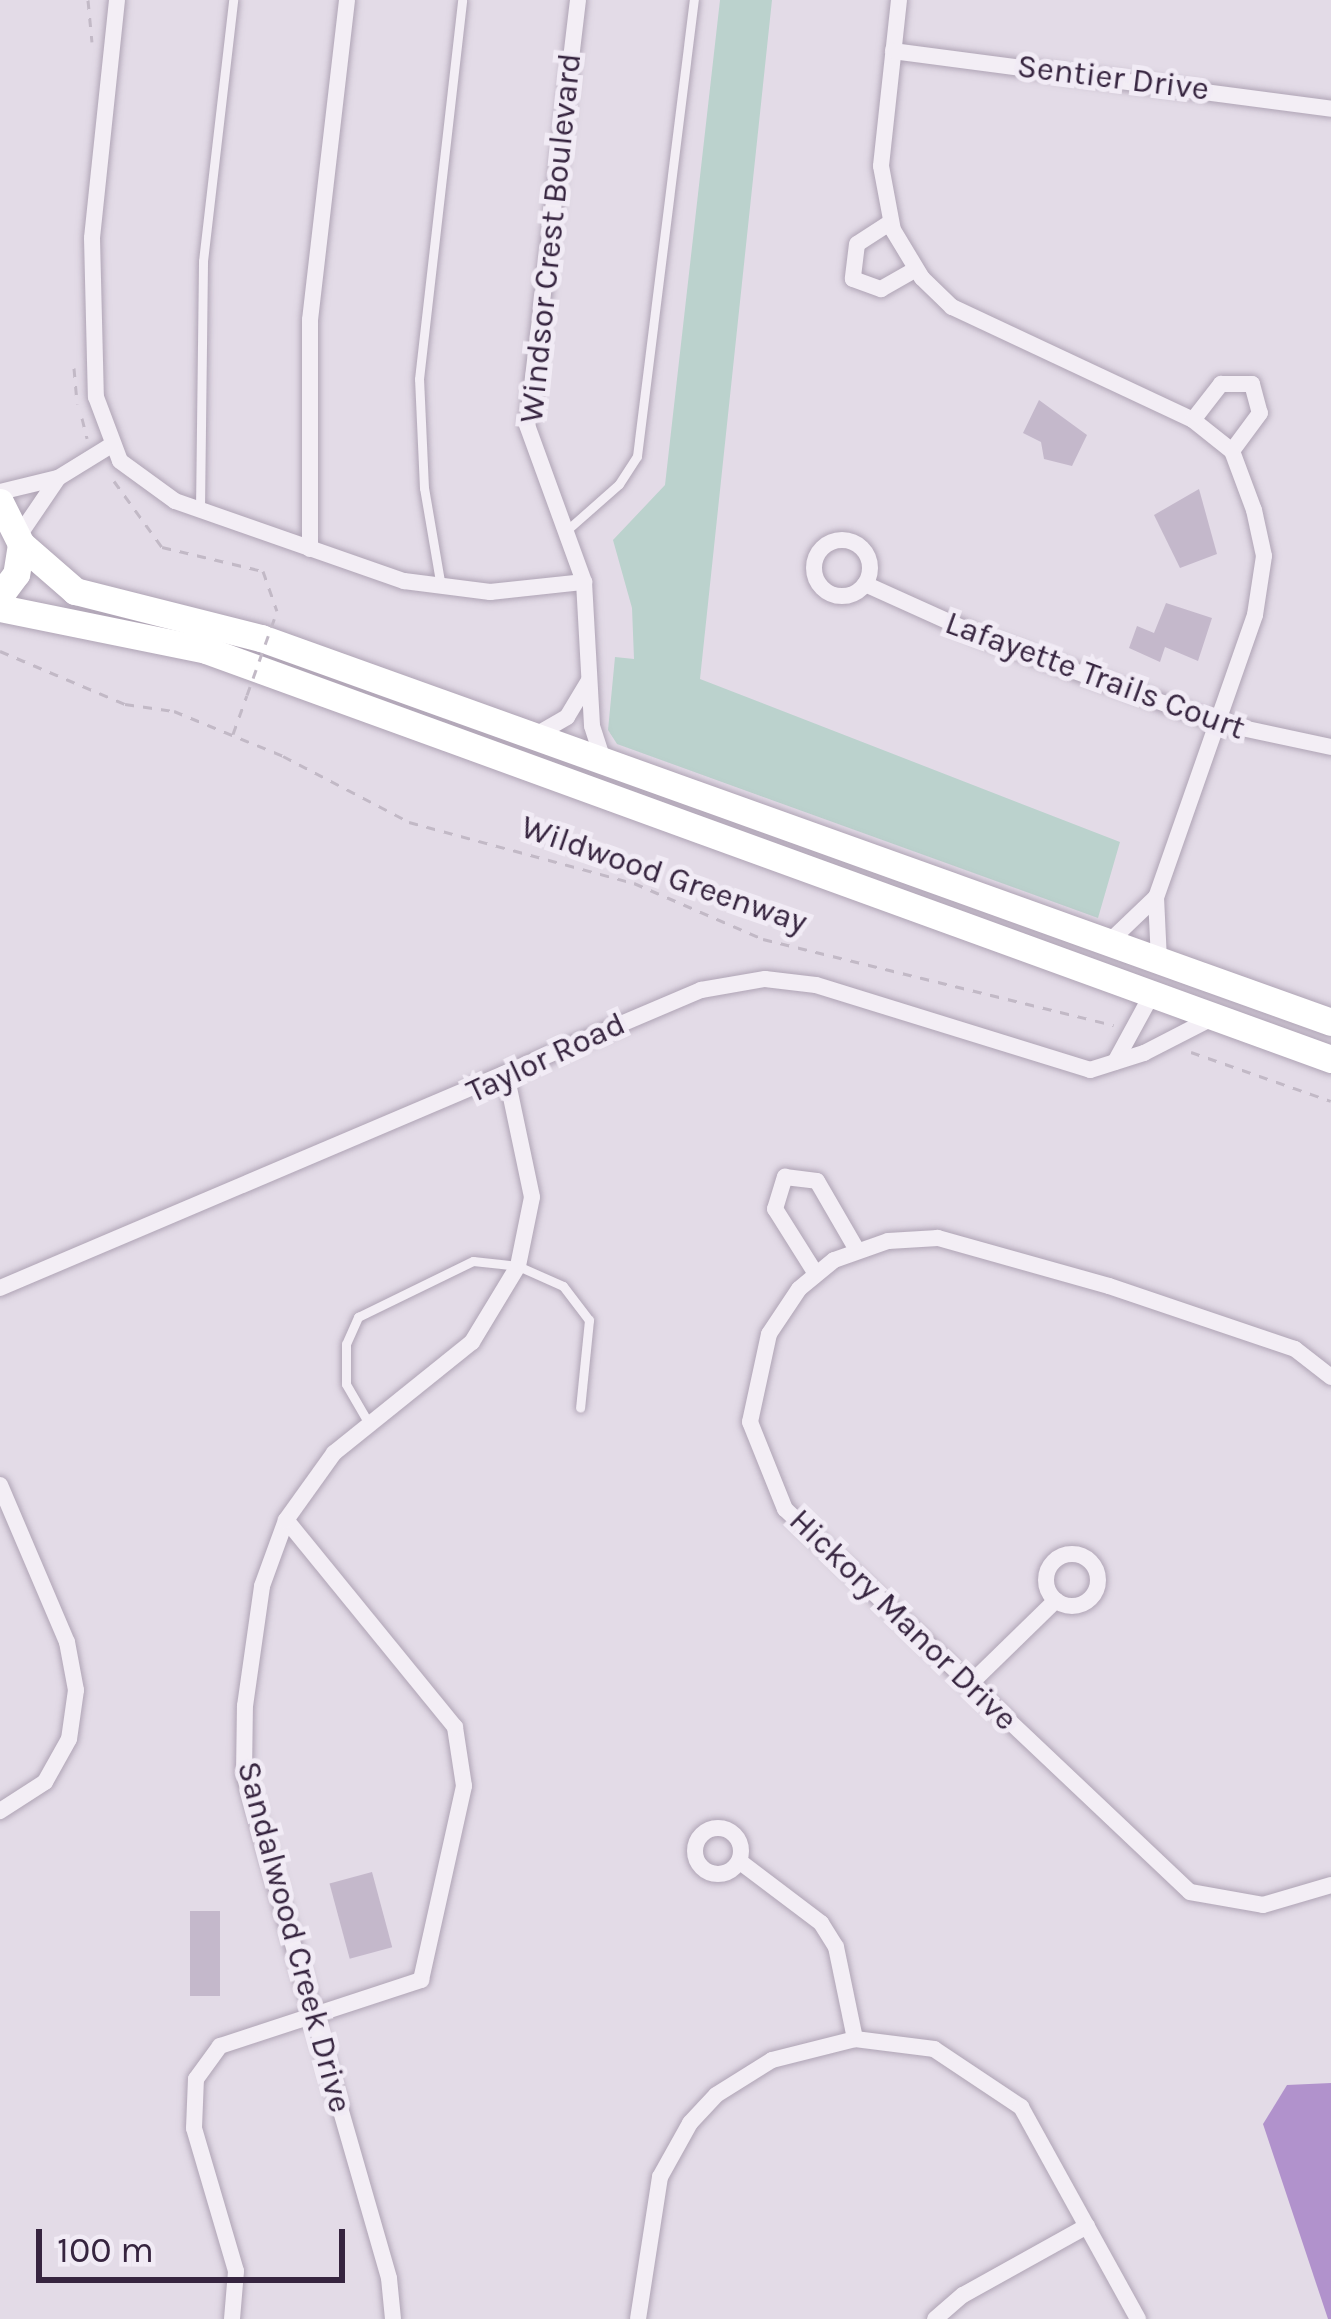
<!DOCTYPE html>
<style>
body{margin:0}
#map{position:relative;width:1331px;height:2319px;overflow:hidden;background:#e3dbe7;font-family:Karla,sans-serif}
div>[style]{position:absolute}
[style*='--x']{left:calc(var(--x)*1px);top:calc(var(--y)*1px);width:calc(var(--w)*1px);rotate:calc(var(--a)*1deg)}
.green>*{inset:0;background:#bbd2cd}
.water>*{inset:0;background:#b192cc}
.building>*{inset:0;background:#c4b8cb;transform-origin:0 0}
.path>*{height:3px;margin-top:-1.5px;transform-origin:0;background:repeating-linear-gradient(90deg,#c2b9c6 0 9px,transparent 0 18px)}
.roads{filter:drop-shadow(0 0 3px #afa4b5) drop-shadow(0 0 3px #afa4b5)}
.lane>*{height:9px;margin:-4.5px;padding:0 4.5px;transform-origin:4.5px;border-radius:4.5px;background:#f3eef5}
.street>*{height:16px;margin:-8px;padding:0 8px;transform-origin:8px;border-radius:8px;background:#f3eef5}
.street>.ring{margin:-8px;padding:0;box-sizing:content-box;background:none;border:16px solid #f3eef5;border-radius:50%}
.primary>*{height:27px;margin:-13.5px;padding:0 13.5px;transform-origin:13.5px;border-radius:13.5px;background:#fff}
.path-bridge>*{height:3px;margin-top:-1.5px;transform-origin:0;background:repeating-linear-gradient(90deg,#c2b9c6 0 9px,transparent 0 18px)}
span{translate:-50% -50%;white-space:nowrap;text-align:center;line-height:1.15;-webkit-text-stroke:10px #f1ebf5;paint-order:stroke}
.street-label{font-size:33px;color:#36243f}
.scale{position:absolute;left:36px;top:2229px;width:309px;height:54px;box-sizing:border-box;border:6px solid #36243f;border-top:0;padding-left:15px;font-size:36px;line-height:42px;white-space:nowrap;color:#36243f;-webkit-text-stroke:9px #f1ebf5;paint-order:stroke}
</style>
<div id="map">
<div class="green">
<i style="clip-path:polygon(720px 0,772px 0,700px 679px,1120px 842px,1098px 918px,617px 744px,608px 730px,615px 657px,634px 659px,632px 608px,613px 540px,665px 485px)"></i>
</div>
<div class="water">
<i style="clip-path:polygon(1331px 2083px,1331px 2319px,1328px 2319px,1263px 2124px,1287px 2085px)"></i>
</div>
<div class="building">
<i style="clip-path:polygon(1039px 400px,1087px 435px,1072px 466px,1044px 459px,1041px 442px,1023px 433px)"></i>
<i style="clip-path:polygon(1199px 489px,1217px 554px,1180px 568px,1154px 515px)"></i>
<i style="clip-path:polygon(1166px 603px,1212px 618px,1198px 661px,1165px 647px,1160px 662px,1129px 648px,1137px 626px,1154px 633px)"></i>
<i style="left:372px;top:1872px;width:78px;height:44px;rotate:75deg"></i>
<i style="left:190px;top:1911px;width:30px;height:85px"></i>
</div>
<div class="path">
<i style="--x:88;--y:0;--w:42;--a:84.6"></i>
<i style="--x:74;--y:368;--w:36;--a:85"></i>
<i style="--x:82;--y:418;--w:21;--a:76"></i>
<i style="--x:114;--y:481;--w:82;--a:54"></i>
<i style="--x:162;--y:547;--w:104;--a:13.4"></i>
<i style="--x:263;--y:571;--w:42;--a:70.7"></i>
<i style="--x:0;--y:651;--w:136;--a:23"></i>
<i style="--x:125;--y:704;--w:49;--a:8.1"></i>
<i style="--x:174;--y:711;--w:118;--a:22.4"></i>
<i style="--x:283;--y:756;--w:142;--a:27.6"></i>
<i style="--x:409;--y:822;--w:233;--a:15.2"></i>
<i style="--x:634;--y:883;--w:141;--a:23.5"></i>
<i style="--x:763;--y:939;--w:361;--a:13.8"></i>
<i style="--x:233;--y:734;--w:41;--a:-70.3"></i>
<i style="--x:1191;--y:1052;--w:148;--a:19.3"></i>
</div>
<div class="roads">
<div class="lane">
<i style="--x:200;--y:509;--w:248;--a:-89.3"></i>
<i style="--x:203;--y:261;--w:263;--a:-83.4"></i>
<i style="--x:567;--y:530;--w:69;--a:-41.5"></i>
<i style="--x:619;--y:484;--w:33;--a:-57"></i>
<i style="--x:637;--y:456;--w:460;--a:-82.9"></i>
<i style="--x:441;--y:587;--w:100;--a:-99.7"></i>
<i style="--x:424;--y:488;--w:109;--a:-92.6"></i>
<i style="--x:419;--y:379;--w:381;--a:-83.5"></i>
<i style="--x:368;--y:1422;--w:44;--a:-120.1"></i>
<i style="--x:346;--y:1384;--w:40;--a:-90"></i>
<i style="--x:346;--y:1344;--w:30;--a:-66"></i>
<i style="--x:358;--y:1317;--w:128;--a:-26"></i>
<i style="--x:473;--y:1261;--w:45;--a:6.3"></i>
<i style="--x:518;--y:1266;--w:49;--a:24"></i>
<i style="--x:563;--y:1286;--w:43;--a:52.6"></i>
<i style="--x:589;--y:1320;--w:88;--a:95.8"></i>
</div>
<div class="street">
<i style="--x:117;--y:0;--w:239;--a:96"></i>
<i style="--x:92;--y:238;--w:159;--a:88.6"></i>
<i style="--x:96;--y:397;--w:68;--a:69.4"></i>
<i style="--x:120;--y:461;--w:68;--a:36"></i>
<i style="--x:175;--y:501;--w:243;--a:19.3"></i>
<i style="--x:404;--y:581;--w:87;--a:7.3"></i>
<i style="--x:490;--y:592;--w:95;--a:-6.1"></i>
<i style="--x:578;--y:0;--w:428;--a:96.8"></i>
<i style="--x:527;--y:425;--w:167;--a:70"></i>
<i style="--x:584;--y:582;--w:144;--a:86.8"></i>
<i style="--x:592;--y:726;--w:35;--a:72"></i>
<i style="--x:899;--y:0;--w:167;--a:96.2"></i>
<i style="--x:881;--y:166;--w:65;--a:79.4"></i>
<i style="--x:893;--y:230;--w:56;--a:58.9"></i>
<i style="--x:922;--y:278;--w:42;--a:44"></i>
<i style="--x:952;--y:307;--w:266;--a:25.1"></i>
<i style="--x:1193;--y:420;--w:50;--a:38.5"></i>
<i style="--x:1232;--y:451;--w:63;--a:69.6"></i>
<i style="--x:1254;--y:510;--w:47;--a:77.7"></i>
<i style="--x:1264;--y:556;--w:60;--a:98.7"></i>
<i style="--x:1255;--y:615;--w:299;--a:109.3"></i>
<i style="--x:1156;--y:897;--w:63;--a:87.3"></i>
<i style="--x:893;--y:51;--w:442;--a:7.5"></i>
<i style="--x:891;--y:222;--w:40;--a:147.1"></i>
<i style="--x:857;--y:244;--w:35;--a:97"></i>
<i style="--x:853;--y:279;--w:30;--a:20"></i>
<i style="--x:881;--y:289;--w:40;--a:-29.7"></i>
<i style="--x:1193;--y:420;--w:46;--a:-52.1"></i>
<i style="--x:1221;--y:384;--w:31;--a:0"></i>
<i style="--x:1252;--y:384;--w:30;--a:75"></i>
<i style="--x:1260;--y:413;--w:47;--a:126.4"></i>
<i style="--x:0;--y:492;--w:60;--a:-13.6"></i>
<i style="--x:58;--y:478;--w:61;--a:-31.6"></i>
<i style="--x:20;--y:534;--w:68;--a:-55.8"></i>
<i class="ring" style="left:814px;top:540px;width:40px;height:40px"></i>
<i style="--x:310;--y:549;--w:229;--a:-90"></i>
<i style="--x:310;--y:320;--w:322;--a:-83.4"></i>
<i style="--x:865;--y:584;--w:138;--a:24.3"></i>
<i style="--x:991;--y:641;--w:242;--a:19.8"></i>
<i style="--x:1219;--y:723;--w:115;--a:12.1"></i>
<i style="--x:536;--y:735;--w:36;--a:-30"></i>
<i style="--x:567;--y:717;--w:41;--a:-59"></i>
<i style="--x:1109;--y:942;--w:64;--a:-43.7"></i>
<i style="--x:1115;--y:1062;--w:77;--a:-61.4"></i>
<i style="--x:816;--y:1274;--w:77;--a:-122.2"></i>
<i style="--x:775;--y:1209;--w:34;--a:-73"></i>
<i style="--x:785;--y:1177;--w:32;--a:7"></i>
<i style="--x:817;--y:1181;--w:80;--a:59.9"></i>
<i style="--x:0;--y:1288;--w:762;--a:-23.03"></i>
<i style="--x:701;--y:990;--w:65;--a:-9.8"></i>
<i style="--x:765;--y:979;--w:51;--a:6.7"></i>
<i style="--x:816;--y:985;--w:287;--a:17.2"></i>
<i style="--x:1090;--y:1070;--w:57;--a:-17.5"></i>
<i style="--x:1144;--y:1053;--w:79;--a:-27.2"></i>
<i style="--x:1331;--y:1377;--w:46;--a:-142.1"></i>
<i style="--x:1295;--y:1349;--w:196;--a:-161.3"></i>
<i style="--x:1109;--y:1286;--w:178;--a:-164.3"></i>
<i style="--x:938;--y:1238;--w:50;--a:176.6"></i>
<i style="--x:888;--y:1241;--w:57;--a:160.6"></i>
<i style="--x:834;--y:1260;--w:45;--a:140.4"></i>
<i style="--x:799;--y:1289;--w:54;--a:123.7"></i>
<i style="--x:769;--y:1334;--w:90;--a:102.2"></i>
<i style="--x:750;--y:1422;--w:94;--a:68.1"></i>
<i style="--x:785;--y:1509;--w:557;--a:43.4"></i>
<i style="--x:1190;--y:1892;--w:74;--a:10.1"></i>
<i style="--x:1263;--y:1905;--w:71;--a:-16.4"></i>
<i style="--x:0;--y:1485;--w:171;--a:66.9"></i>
<i style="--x:67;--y:1642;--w:49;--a:79.4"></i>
<i style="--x:76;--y:1690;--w:49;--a:98.1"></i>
<i style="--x:69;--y:1739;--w:49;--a:119.2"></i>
<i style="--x:45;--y:1782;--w:54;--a:147.2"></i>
<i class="ring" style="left:1046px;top:1554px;width:36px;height:36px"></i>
<i style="--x:970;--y:1684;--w:120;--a:-44.3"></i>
<i class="ring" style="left:695px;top:1828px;width:30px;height:30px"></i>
<i style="--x:739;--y:1861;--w:103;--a:37.1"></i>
<i style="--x:821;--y:1923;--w:28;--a:58"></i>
<i style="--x:836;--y:1947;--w:94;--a:78.3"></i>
<i style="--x:232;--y:2319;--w:48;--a:-85.2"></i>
<i style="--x:236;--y:2271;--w:149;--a:-106.4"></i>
<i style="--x:194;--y:2128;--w:49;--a:-87.7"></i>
<i style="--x:196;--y:2079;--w:41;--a:-54"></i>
<i style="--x:220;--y:2046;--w:212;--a:-18.2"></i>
<i style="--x:421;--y:1980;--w:199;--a:-77.5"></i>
<i style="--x:464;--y:1786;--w:60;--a:-98.7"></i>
<i style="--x:455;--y:1727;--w:267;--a:-129.2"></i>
<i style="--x:393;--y:2319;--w:41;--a:-95.6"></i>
<i style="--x:389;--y:2278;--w:524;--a:-106.05"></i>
<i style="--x:244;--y:1774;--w:68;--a:-89.2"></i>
<i style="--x:245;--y:1706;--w:121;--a:-81.9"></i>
<i style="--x:262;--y:1586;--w:70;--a:-70"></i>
<i style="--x:286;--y:1520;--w:82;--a:-54.4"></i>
<i style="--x:334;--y:1453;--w:177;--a:-38.8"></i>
<i style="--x:472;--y:1342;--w:89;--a:-58.8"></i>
<i style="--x:518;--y:1266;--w:70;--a:-78.5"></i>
<i style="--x:532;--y:1197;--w:122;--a:-101.9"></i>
<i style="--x:638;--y:2319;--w:144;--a:-81.2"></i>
<i style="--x:660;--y:2177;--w:62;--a:-60.9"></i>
<i style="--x:690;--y:2123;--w:38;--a:-47"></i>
<i style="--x:716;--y:2095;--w:66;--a:-32"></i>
<i style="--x:772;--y:2060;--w:86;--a:-14.2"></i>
<i style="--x:855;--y:2039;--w:80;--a:7.2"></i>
<i style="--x:934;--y:2049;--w:105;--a:33.7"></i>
<i style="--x:1021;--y:2107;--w:242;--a:61.1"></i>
<i style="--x:935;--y:2319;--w:37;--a:-41"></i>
<i style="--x:963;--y:2295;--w:142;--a:-29.1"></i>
</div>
<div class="primary">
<i style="--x:0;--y:502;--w:47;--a:63.4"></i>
<i style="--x:21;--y:544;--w:30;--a:99"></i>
<i style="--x:16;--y:574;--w:26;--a:127"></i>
<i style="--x:21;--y:544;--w:72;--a:41"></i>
<i style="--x:75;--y:591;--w:192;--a:14.2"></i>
<i style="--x:261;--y:638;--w:1137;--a:19.74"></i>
<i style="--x:0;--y:608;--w:210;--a:11.5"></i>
<i style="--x:206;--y:650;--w:1197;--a:19.98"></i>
</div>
</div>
<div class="path-bridge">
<i style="--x:247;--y:695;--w:89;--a:-70.3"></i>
</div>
<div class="street-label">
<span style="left:1113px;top:78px;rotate:7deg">Sentier Drive</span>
<span style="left:551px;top:238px;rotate:-84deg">Windsor Crest Boulevard</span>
<span style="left:1095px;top:676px;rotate:20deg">Lafayette Trails Court</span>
<span style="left:664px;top:875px;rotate:19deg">Wildwood Greenway</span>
<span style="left:546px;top:1058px;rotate:-25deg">Taylor Road</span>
<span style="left:903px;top:1620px;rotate:44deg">Hickory Manor Drive</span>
<span style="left:294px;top:1937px;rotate:75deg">Sandalwood Creek Drive</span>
</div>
<div class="scale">100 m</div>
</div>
